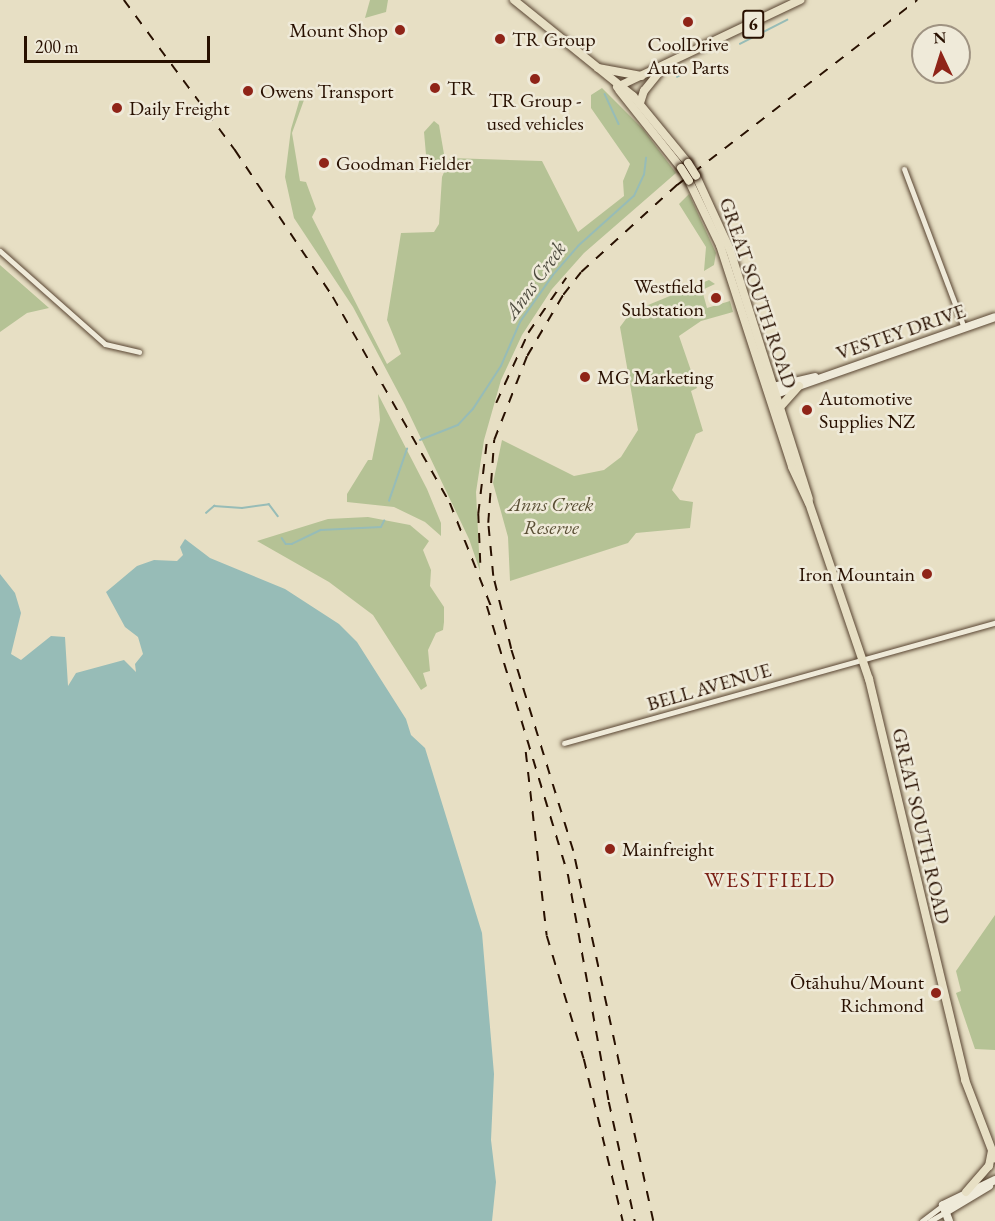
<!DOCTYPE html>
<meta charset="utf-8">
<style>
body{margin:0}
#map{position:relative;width:995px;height:1221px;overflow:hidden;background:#e7dfc4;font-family:"EB Garamond",serif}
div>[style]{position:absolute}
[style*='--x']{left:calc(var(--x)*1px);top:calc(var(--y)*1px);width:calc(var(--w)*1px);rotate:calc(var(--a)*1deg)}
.green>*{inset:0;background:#b5c295}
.water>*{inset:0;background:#97bcb7}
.stream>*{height:1.5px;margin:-0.75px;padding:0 0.75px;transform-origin:0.75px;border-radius:0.75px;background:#97bcb7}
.roads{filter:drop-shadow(0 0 2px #584431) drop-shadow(0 0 2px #584431)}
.street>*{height:5px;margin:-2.5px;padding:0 2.5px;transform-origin:2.5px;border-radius:2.5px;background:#efead9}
.secondary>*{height:8px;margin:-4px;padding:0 4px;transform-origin:4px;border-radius:4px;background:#efead9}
.primary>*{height:8px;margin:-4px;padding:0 4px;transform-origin:4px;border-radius:4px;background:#e7dfc4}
.rail>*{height:1.5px;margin-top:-0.75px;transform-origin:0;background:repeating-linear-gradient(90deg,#281000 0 10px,transparent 0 20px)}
.bridges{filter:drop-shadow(0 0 2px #281000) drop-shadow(0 0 2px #281000)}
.primary-bridge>*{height:8px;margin:-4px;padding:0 4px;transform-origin:4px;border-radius:4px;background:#e7dfc4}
.dots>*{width:16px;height:16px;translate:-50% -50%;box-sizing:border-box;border:3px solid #efead9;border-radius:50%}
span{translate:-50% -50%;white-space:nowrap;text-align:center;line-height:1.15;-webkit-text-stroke:5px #efead9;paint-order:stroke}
.shield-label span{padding:2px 4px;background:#efead9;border:2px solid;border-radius:4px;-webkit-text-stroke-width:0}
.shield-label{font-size:18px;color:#281000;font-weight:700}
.poi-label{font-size:20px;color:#281000}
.right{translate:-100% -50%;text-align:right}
.left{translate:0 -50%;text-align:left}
.street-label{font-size:20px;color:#281000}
.park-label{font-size:20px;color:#594e34;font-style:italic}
.water-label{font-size:21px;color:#4f4c40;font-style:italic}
.quarter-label{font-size:22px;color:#7a1f14;letter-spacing:1.5px}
.north{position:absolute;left:911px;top:24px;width:60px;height:60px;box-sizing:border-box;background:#efead9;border:2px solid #9f9382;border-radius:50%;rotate:356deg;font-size:16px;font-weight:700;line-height:24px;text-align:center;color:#281000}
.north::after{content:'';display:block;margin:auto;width:21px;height:27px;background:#8f2418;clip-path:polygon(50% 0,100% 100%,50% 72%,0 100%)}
.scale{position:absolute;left:24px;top:36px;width:186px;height:27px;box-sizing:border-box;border:3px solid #281000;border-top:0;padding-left:8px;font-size:18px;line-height:21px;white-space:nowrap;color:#281000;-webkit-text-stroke:4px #efead9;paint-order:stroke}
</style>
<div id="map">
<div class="green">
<i style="clip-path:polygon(370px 0,388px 0,386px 12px,365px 18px)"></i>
<i style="clip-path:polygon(602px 88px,643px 129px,676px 173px,584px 253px,552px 289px,522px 335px,501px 380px,484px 440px,476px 492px,480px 571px,469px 539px,405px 405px,353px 307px,294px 218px,285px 177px,291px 129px,301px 95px,311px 94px,304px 100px,292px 133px,300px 181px,306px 182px,316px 209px,312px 217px,387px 364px,401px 354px,387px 320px,401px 233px,434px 232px,439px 224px,442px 177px,450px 158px,542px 161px,578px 232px,624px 196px,623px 181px,630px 164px,591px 108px,591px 95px)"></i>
<i style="clip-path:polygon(434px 121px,439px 125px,444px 154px,435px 167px,427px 166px,424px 132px)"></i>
<i style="clip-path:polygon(689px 194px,716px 253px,714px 265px,704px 271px,706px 247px,679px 204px)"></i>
<i style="clip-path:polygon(0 265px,49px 308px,27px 313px,0 332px)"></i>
<i style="clip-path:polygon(709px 280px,715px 284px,702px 290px,707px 308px,730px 301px,733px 312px,701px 321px,679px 336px,697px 388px,691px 391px,703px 431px,696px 434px,672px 490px,680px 500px,693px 502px,690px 528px,636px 533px,628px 543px,510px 581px,508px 537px,493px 483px,502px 440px,574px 476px,604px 470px,621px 457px,638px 430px,620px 327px,631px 312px)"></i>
<i style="clip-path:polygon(378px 394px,427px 489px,441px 523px,441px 536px,425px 522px,394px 507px,347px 502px,347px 494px,368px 460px,372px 460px,380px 420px)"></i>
<i style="clip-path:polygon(368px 517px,410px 525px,429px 541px,423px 550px,431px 570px,430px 586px,444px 607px,444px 622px,443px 630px,436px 633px,428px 650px,430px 671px,423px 673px,427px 686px,421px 690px,373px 615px,329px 582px,257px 541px,328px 519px)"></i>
<i style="clip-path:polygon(995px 915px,995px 1050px,975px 1049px,956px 993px,961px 991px,956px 971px)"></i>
</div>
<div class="water">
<i style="clip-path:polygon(185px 539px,210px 558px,285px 589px,339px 624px,357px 642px,406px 719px,411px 735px,425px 748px,482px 933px,494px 1074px,491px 1140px,496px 1182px,492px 1221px,0 1221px,0 574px,15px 593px,21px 613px,11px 654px,21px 660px,51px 636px,65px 637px,68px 686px,76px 673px,124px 660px,136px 672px,135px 664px,143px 654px,138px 637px,125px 627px,106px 592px,137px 566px,154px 560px,177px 561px,183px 555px,180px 547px)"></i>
</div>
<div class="stream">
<i style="--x:740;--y:44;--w:53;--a:-27.1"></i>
<i style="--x:677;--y:77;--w:10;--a:-29"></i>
<i style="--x:605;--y:94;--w:33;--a:65"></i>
<i style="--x:420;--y:440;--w:41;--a:-21.5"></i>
<i style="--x:458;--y:425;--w:22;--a:-47"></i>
<i style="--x:473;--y:409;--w:51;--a:-56.9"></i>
<i style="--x:501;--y:366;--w:48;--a:-66.6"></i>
<i style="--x:520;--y:322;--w:57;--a:-54.9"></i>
<i style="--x:553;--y:275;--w:38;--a:-49"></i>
<i style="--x:578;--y:246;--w:75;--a:-41.8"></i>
<i style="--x:634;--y:196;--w:23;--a:-65"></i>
<i style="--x:644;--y:175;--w:17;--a:-83"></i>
<i style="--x:389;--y:501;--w:55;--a:-70.9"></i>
<i style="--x:206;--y:513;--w:11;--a:-41"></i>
<i style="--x:214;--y:506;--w:28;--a:4"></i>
<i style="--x:242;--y:508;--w:27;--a:-8"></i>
<i style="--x:269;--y:504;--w:15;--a:53"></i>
<i style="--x:282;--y:538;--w:7;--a:56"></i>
<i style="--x:286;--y:544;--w:6;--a:0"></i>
<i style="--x:292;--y:544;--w:32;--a:-26"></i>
<i style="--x:321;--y:530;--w:60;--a:-2.9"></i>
<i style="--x:381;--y:527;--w:7;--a:-63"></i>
</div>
<div class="roads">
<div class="street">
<i style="--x:904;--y:169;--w:170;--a:69.3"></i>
<i style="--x:0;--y:251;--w:140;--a:41.5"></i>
<i style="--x:105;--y:344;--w:35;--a:13"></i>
<i style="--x:564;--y:743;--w:447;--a:-15.6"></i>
<i style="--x:922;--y:1221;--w:26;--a:-37"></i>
<i style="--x:930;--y:1221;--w:20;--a:-30"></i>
</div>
<div class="secondary">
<i style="--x:769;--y:388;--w:47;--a:-13.4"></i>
<i style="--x:770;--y:396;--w:238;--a:-19.3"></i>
<i style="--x:947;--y:1211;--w:49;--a:-30.8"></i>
<i style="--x:949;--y:1221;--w:17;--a:-111"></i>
<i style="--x:943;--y:1205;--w:58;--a:-25.7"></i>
</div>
<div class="primary">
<i style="--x:514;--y:0;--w:153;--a:38.9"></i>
<i style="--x:633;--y:96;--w:87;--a:50.6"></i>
<i style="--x:598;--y:68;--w:44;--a:10.5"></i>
<i style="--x:617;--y:87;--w:203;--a:-25.4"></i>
<i style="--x:619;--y:90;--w:100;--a:51.5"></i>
<i style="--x:640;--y:103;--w:13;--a:-72"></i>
<i style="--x:644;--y:91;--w:26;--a:-51"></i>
<i style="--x:696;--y:176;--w:81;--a:65.3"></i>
<i style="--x:730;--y:250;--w:261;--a:72.4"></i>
<i style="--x:689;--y:181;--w:71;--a:64.2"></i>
<i style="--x:720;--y:245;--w:233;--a:72"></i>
<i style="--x:792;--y:467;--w:40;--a:65"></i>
<i style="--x:809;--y:503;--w:186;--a:71.2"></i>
<i style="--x:869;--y:679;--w:412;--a:76.5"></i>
<i style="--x:965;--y:1080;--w:84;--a:69"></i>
<i style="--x:781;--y:406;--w:27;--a:-48"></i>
<i style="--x:966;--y:1192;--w:35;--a:-49"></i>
<i style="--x:989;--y:1166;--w:15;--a:-79"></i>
</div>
</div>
<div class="rail">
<i style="--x:124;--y:0;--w:187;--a:53.5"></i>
<i style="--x:235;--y:150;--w:177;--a:56.3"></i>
<i style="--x:333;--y:297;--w:237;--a:60.4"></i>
<i style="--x:450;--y:503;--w:116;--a:68.3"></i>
<i style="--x:496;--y:403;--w:77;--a:-65.4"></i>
<i style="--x:528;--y:333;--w:67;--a:-55.4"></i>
<i style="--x:480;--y:563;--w:49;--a:-92.3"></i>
<i style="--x:478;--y:514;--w:77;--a:-83.2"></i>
<i style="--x:487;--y:606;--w:280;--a:73.2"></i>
<i style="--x:568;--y:874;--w:232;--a:79.8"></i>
<i style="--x:609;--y:1102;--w:122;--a:77.7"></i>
<i style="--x:526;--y:752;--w:185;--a:83.5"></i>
<i style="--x:547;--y:936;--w:128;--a:73.3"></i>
<i style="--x:584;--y:1059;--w:167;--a:76.5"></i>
<i style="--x:653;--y:1221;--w:379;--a:-102.2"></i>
<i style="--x:573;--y:851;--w:211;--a:-107.1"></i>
<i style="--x:511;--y:649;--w:75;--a:-103.9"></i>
<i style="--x:493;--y:576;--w:53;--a:-95.4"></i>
<i style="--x:488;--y:523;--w:83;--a:-85.9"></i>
<i style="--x:494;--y:440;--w:90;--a:-68.6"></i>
<i style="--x:527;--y:356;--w:71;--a:-59.5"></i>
<i style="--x:563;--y:295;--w:29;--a:-52"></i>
<i style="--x:581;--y:272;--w:130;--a:-42.2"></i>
<i style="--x:677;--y:185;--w:303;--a:-37.6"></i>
</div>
<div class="bridges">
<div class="primary-bridge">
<i style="--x:688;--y:163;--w:15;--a:58"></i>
<i style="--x:681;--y:168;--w:15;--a:58"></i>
</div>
</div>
<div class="dots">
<i style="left:688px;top:22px;background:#8f2418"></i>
<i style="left:400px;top:30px;background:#8f2418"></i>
<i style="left:500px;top:39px;background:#8f2418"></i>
<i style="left:535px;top:79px;background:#8f2418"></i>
<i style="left:435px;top:88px;background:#8f2418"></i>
<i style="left:248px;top:91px;background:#8f2418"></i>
<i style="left:117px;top:108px;background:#8f2418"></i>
<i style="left:324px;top:163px;background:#8f2418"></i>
<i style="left:716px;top:298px;background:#8f2418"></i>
<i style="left:585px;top:377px;background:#8f2418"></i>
<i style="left:807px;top:410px;background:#8f2418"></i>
<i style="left:927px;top:574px;background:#8f2418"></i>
<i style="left:610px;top:849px;background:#8f2418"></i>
<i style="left:936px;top:993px;background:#8f2418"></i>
</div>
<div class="shield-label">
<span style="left:753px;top:24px">6</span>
</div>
<div class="poi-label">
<span class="right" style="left:388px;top:30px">Mount Shop</span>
<span class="left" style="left:512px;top:39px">TR Group</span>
<span style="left:688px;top:56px">CoolDrive<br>Auto Parts</span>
<span class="left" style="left:447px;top:88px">TR</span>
<span class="left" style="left:260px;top:91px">Owens Transport</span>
<span style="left:535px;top:112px">TR Group -<br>used vehicles</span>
<span class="left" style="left:129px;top:108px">Daily Freight</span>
<span class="left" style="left:336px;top:163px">Goodman Fielder</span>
<span class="right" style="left:704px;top:298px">Westfield<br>Substation</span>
<span class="left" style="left:597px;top:377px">MG Marketing</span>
<span class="left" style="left:819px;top:410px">Automotive<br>Supplies NZ</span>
<span class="right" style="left:915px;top:574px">Iron Mountain</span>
<span class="left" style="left:622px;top:849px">Mainfreight</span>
<span class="right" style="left:924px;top:994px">Ōtāhuhu/Mount<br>Richmond</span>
</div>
<div class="street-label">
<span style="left:758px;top:293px;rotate:71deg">GREAT SOUTH ROAD</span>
<span style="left:901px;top:332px;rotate:-19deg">VESTEY DRIVE</span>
<span style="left:709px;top:687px;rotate:-16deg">BELL AVENUE</span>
<span style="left:921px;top:826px;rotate:77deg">GREAT SOUTH ROAD</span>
</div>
<div class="park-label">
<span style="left:551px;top:516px">Anns Creek<br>Reserve</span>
</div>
<div class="water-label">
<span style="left:535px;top:280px;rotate:-54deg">Anns Creek</span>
</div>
<div class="quarter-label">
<span style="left:770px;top:880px">WESTFIELD</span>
</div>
<div class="north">N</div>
<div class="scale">200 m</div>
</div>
